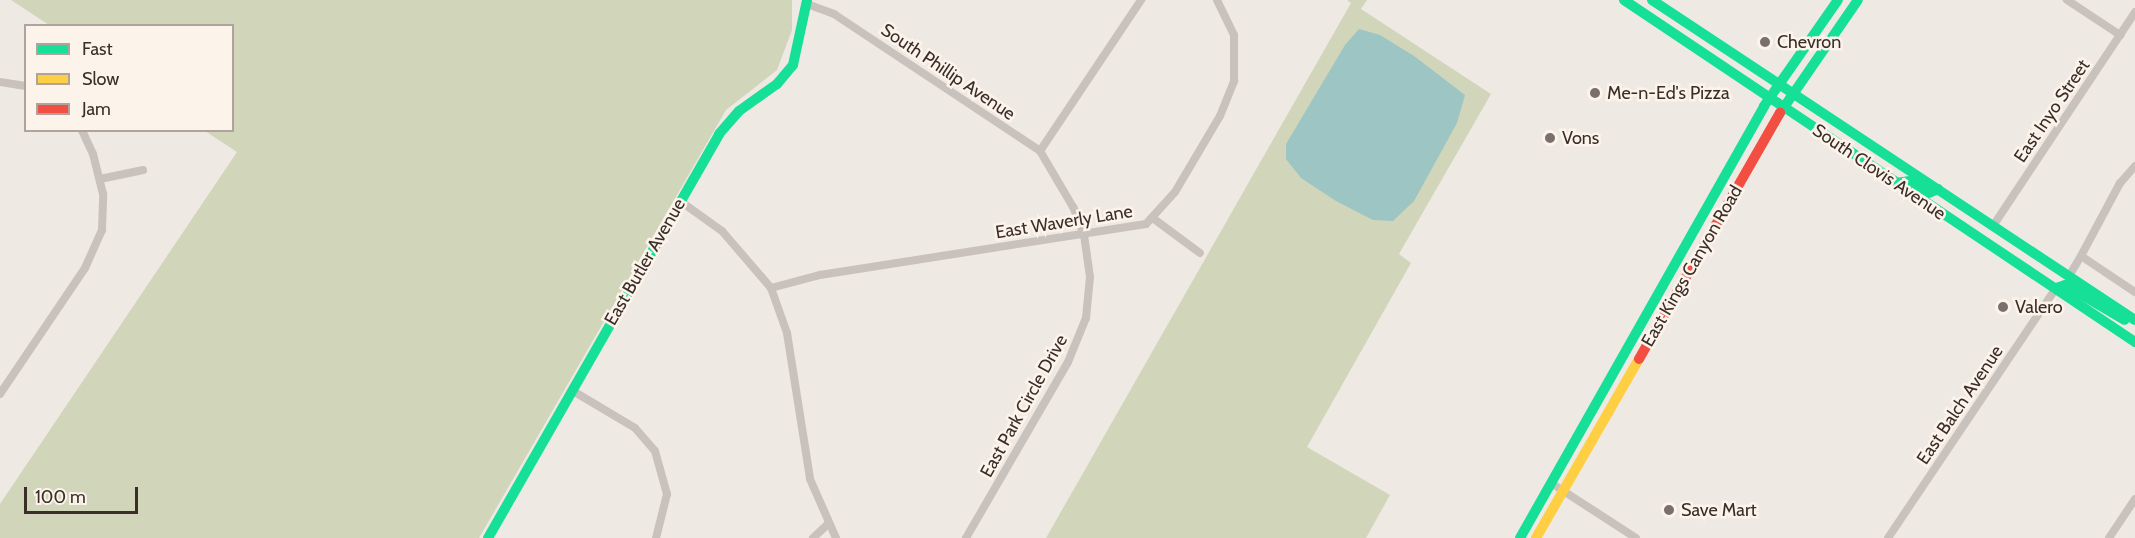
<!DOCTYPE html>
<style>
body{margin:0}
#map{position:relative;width:2135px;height:538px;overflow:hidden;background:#efe9e3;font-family:Cabin,sans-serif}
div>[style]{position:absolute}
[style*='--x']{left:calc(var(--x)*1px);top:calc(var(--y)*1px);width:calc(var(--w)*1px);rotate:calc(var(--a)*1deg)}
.green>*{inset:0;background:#d1d6bb}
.water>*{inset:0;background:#9cc5c3}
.street>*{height:8px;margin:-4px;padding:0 4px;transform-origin:4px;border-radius:4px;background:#c9c1bb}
.fast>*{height:10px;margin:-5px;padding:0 5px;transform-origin:5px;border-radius:5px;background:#16e098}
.slow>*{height:10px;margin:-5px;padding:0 5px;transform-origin:5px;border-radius:5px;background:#ffcf43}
.jam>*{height:10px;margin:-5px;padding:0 5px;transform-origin:5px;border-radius:5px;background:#f24e42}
.dots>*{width:16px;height:16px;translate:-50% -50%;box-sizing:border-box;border:3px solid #fcf3eb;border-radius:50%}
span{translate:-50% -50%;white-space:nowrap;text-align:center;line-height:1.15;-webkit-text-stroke:5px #fcf3eb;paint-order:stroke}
.poi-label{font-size:18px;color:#3b2e29}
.left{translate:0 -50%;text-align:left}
.street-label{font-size:18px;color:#3b2e29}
.legend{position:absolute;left:24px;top:24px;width:210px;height:108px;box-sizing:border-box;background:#fcf3eb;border:2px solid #afa49d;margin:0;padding:8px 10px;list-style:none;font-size:18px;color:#3b2e29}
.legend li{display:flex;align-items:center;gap:12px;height:30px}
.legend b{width:30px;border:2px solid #afa49d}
.scale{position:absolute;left:24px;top:487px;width:114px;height:27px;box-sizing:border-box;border:3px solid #3b2e29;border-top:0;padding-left:8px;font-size:18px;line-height:21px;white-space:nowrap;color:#3b2e29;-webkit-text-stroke:4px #fcf3eb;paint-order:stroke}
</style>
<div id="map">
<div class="green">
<i style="clip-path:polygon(11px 0,792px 0,792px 30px,777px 70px,726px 110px,479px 538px,0 538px,0 504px,237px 152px,205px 131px,232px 130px,232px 26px,49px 25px)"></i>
<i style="clip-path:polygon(1347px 0,1367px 0,1361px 9px,1491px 94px,1399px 254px,1411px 263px,1307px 447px,1390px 495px,1366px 538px,1046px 538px,1351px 3px)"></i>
</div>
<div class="water">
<i style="clip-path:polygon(1359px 29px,1380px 35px,1414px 56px,1465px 95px,1457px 123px,1414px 201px,1393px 221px,1373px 220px,1336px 201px,1301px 178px,1286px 159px,1286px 144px,1345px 45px)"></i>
</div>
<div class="street">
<i style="--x:2067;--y:0;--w:64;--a:33.4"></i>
<i style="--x:807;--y:4;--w:29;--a:20"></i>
<i style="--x:834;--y:14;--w:247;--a:33.6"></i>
<i style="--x:0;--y:82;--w:26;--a:9"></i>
<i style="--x:2135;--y:166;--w:23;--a:131"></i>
<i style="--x:2120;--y:183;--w:83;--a:118.1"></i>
<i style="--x:2081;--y:256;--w:65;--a:33.7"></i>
<i style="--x:100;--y:179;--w:44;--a:-11.8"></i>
<i style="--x:680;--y:201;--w:52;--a:35.5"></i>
<i style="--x:722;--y:231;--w:75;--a:49.3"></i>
<i style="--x:771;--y:288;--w:48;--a:70.4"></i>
<i style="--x:787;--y:333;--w:148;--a:81"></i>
<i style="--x:810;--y:479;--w:64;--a:66.2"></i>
<i style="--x:1154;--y:219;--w:57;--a:36.5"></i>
<i style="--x:1993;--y:226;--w:257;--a:-56.4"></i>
<i style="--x:2069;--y:276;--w:23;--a:-59"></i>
<i style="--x:771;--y:288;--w:51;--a:-14.9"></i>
<i style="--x:820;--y:275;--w:330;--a:-8.9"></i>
<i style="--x:1146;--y:224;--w:43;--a:-47.8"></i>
<i style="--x:1175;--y:192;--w:88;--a:-59.4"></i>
<i style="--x:1220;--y:116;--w:38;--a:-68"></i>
<i style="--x:1234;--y:81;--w:46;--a:-90"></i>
<i style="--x:1234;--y:35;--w:39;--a:-116"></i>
<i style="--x:573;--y:391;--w:72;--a:30.8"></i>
<i style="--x:635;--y:428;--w:30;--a:49"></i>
<i style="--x:655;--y:451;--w:45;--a:74.4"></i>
<i style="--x:667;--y:494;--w:45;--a:104"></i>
<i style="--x:0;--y:394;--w:152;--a:-56"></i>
<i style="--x:85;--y:268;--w:42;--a:-65.9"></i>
<i style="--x:102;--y:230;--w:36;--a:-88"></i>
<i style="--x:103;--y:194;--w:41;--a:-104"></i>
<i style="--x:93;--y:154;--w:26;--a:-115"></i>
<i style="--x:1551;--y:483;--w:101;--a:32.9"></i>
<i style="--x:813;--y:538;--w:21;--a:-43"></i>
<i style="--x:966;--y:538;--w:203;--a:-59.9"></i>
<i style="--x:1068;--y:362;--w:48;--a:-67.8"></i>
<i style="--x:1086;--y:318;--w:41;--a:-84.4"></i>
<i style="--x:1090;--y:277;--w:42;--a:-98.1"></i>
<i style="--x:1084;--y:235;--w:30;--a:-111"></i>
<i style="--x:1073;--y:207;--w:65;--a:-120.5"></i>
<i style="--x:1040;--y:151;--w:182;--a:-56.2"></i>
<i style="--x:1888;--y:538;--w:301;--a:-56.1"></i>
<i style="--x:2109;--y:538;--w:47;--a:-56.3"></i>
</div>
<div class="fast">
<i style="--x:1624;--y:0;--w:615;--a:33.79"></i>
<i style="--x:1652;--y:0;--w:579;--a:33.53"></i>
<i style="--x:1780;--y:113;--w:137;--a:-55.4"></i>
<i style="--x:1897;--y:183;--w:13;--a:-9"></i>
<i style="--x:1910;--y:181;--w:22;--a:32"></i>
<i style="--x:1929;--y:193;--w:10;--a:-24"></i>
<i style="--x:2056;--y:288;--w:9;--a:-18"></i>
<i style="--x:2065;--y:285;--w:69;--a:30.3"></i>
<i style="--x:488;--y:538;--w:465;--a:-60.2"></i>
<i style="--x:719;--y:134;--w:30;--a:-49"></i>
<i style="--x:739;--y:111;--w:47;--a:-35.4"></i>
<i style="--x:777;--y:84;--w:25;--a:-50"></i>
<i style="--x:793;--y:65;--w:66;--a:-77.8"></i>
<i style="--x:1520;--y:538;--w:496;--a:-60.5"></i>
<i style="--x:1764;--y:106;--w:129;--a:-55.1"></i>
</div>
<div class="slow">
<i style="--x:1536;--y:538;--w:207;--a:-60.1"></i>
</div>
<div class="jam">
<i style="--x:1639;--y:359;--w:284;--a:-60.2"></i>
</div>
<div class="dots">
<i style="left:1765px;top:42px;background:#7a6f6a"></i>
<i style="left:1595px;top:93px;background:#7a6f6a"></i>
<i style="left:1550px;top:138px;background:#7a6f6a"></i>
<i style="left:2003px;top:307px;background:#7a6f6a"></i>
<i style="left:1669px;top:510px;background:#7a6f6a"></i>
</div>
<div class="poi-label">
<span class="left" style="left:1777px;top:42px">Chevron</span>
<span class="left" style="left:1607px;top:93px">Me-n-Ed's Pizza</span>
<span class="left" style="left:1562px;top:138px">Vons</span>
<span class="left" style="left:2015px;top:307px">Valero</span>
<span class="left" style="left:1681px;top:510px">Save Mart</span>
</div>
<div class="street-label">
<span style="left:948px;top:72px;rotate:34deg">South Phillip Avenue</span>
<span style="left:2052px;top:111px;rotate:-56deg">East Inyo Street</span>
<span style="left:1879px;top:172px;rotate:34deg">South Clovis Avenue</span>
<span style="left:1064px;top:222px;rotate:-9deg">East Waverly Lane</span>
<span style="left:645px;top:262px;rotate:-60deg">East Butler Avenue</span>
<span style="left:1692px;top:266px;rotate:-60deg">East Kings Canyon Road</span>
<span style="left:1960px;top:405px;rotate:-56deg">East Balch Avenue</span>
<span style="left:1024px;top:406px;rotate:-61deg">East Park Circle Drive</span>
</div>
<ul class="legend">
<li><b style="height:8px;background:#16e098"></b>Fast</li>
<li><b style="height:8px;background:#ffcf43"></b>Slow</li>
<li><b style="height:8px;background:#f24e42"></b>Jam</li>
</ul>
<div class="scale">100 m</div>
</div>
